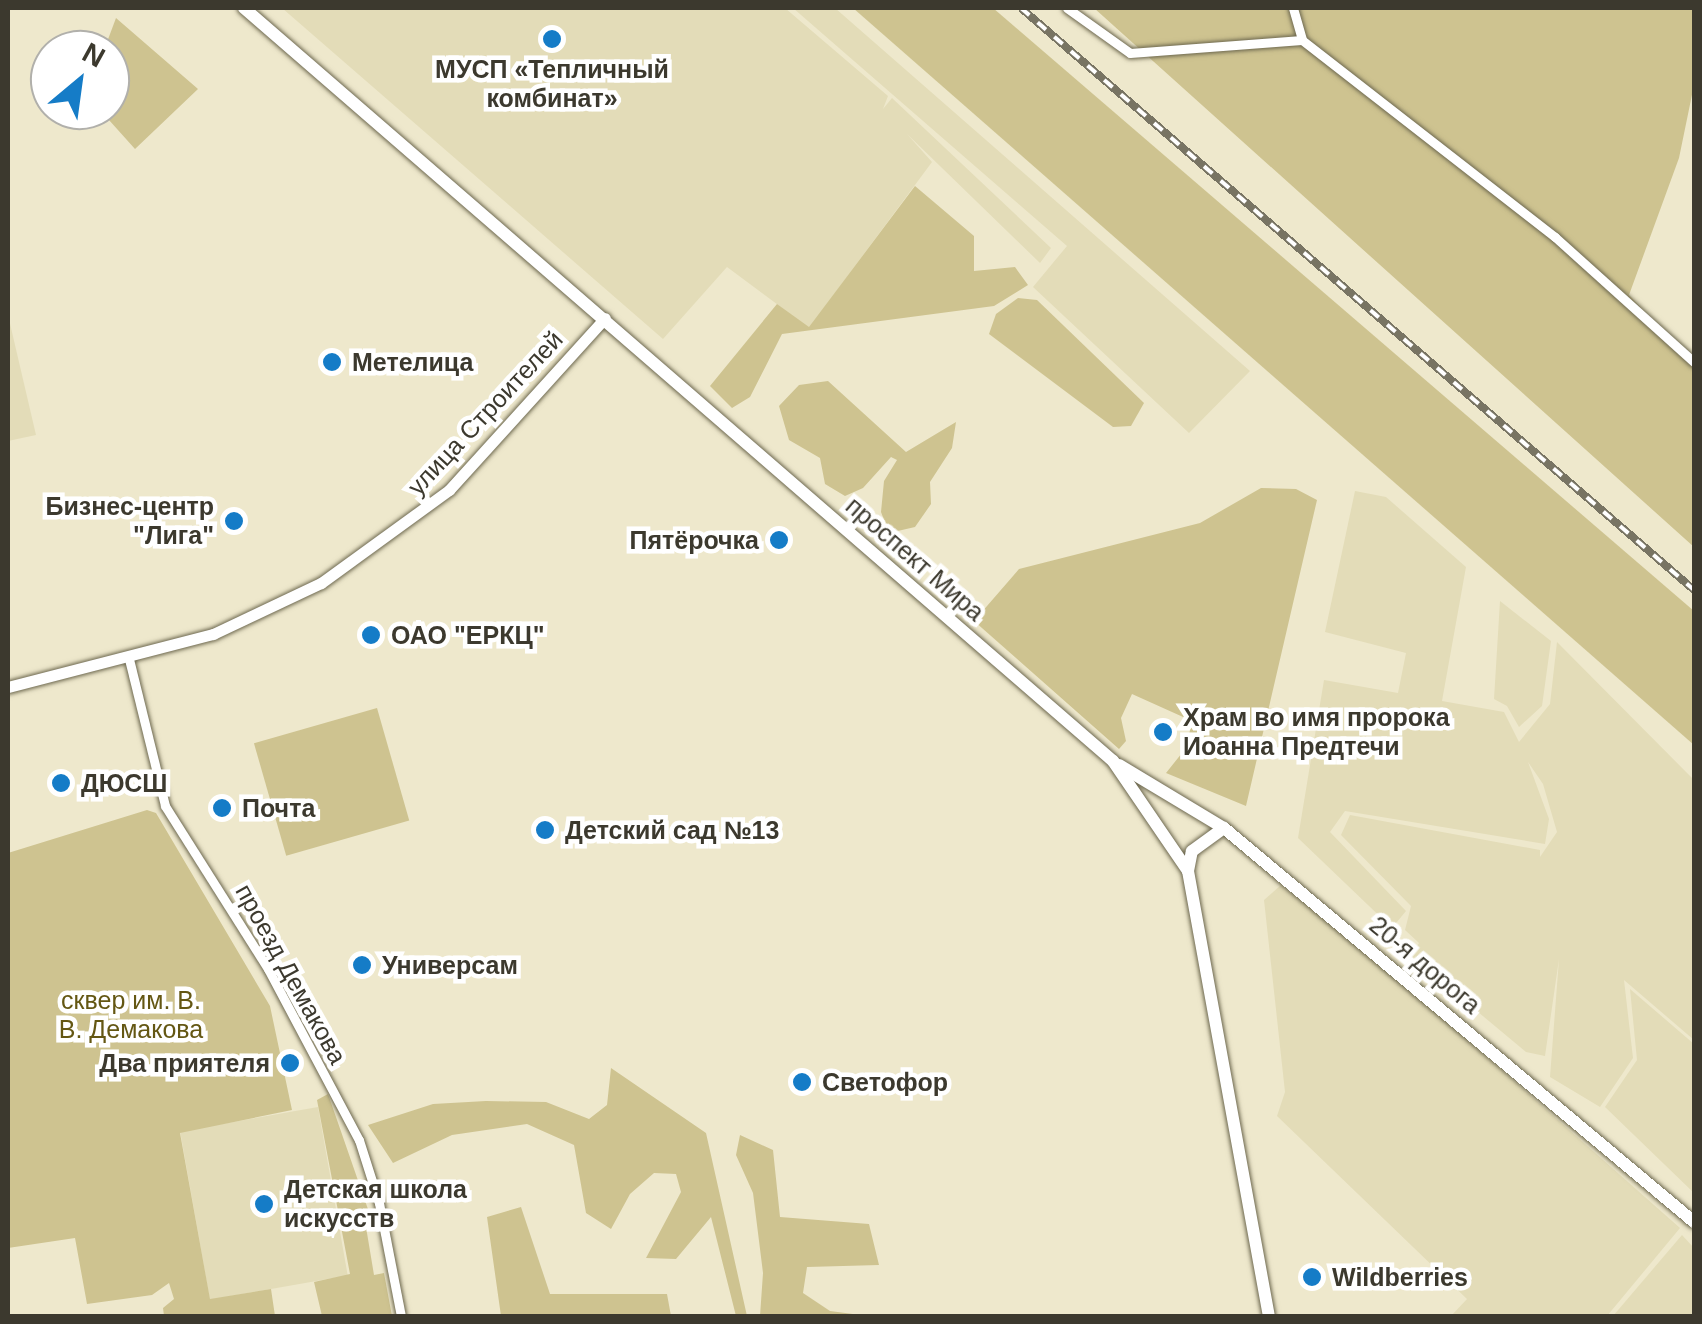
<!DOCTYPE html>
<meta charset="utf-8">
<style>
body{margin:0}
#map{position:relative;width:1702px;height:1324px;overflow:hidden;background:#eee8cc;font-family:Arial,sans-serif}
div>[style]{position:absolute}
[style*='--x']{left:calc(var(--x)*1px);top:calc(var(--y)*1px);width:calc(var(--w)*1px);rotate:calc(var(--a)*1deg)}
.built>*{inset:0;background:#e3dcb8;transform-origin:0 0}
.green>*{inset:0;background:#cec390;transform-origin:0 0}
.roads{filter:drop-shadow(0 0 2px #6d684f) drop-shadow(0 0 2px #6d684f)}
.minor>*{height:9px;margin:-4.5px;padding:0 4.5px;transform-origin:4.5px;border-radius:4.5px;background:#fff}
.tertiary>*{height:11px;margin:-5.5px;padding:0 5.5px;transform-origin:5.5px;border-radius:5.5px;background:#fff}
.secondary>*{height:12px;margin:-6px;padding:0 6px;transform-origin:6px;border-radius:6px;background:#fff}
.rail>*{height:8px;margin-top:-4px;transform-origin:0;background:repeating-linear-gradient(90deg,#fff 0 11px,#787463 0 22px);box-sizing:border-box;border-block:2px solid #787463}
.dots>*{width:28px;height:28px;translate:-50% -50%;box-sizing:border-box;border:5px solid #fff;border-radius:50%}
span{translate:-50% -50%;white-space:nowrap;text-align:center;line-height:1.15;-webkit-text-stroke:9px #fff;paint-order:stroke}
.poi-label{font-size:25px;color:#3c392e;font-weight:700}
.left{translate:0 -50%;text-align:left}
.right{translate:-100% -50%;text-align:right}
.street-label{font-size:25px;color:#3c392e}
.park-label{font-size:25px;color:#645713}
.frame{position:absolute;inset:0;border:10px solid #3c392e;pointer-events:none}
.north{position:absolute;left:30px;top:30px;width:100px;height:100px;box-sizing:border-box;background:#fff;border:2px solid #b1b0ab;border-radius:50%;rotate:29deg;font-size:28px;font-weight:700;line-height:40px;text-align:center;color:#3c392e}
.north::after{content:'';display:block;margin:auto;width:35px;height:45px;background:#157cc7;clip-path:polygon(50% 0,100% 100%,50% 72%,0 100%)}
</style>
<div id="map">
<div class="built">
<i style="clip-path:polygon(282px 8px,785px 8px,888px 96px,883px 109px,892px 98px,1051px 248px,1040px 263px,907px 134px,932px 162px,809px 328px,727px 267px,663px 339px)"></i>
<i style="clip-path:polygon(793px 8px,835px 8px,1250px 371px,1189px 433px,1033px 287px,1067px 246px)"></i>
<i style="clip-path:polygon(8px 315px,36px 435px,8px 441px)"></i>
<i style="clip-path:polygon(1355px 491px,1386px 497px,1466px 567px,1442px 701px,1504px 712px,1519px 742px,1550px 704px,1557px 642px,1694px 780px,1694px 1040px,1624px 980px,1633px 1058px,1600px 1107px,1550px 1077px,1559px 959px,1545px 1056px,1526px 1052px,1411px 956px,1419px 943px,1405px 930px,1411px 906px,1341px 835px,1350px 815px,1540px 850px,1540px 857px,1557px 832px,1543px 784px,1528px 762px,1549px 819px,1545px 844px,1345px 811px,1330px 832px,1406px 911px,1392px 928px,1298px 838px,1324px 680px,1398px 693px,1406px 653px,1325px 632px)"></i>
<i style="clip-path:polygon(1500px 601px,1551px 641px,1542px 706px,1519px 727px,1507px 706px,1494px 699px)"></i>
<i style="clip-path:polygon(1281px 885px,1394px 975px,1680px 1228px,1607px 1316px,1451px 1316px,1467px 1299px,1277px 1116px,1285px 1092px,1264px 900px)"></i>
<i style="clip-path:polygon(1630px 989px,1694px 1044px,1694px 1193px,1605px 1107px,1637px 1060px)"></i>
<i style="left:318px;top:1107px;width:171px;height:140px;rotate:80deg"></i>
<i style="clip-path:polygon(1682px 1235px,1694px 1248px,1694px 1316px,1613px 1316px)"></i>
</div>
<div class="green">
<i style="clip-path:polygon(853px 8px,993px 8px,1694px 611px,1694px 745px)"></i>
<i style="clip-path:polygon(1094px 8px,1694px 8px,1694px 85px,1679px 158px,1629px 295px,1694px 365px,1694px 547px)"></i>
<i style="clip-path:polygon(116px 18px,198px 89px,135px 149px,100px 110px,110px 110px,110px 50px,104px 50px)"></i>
<i style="clip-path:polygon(915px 186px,974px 236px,974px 271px,1015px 267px,1028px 285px,994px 306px,782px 334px,750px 397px,732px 408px,710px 386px,777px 304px,809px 327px)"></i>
<i style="clip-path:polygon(1018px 298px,1037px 300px,1144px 403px,1131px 426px,1113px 427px,989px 334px,996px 314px)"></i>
<i style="clip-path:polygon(828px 381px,906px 452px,956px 422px,952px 448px,930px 482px,931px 504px,915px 527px,889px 533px,881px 512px,884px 481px,897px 460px,891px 457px,863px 488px,845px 496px,825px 484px,820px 458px,789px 440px,779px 406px,799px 385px)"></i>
<i style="clip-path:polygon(1261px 488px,1296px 489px,1317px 500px,1246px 806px,1166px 773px,1186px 748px,1192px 721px,1132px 694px,1121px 718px,1126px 741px,1119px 749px,974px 621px,1019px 569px,1200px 523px)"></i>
<i style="left:377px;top:708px;width:117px;height:128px;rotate:74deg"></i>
<i style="clip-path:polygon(147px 810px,156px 813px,270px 1006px,292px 1110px,180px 1133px,210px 1299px,271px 1289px,275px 1316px,164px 1316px,163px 1308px,174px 1299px,169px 1283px,152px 1295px,87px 1304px,75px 1238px,8px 1248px,8px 853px)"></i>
<i style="clip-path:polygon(611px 1068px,706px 1133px,747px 1316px,736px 1316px,711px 1217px,676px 1259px,646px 1258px,681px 1192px,676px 1174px,654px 1173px,630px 1194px,611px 1229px,586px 1213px,574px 1145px,527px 1124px,452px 1135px,393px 1163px,368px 1125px,433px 1104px,486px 1101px,546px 1102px,589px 1119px,607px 1105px)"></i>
<i style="clip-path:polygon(328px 1094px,370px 1215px,366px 1227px,374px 1275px,384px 1273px,392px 1316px,322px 1316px,314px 1282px,350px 1274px,317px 1100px)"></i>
<i style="clip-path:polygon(740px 1135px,773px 1150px,780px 1217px,869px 1224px,879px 1265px,807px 1267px,803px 1293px,830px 1311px,868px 1316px,760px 1316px,763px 1273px,753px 1193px,736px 1155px)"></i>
<i style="clip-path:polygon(521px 1207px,550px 1294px,667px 1294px,671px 1316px,501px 1316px,487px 1217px)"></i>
</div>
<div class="roads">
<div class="minor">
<i style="--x:1067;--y:8;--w:77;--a:35.5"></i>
<i style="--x:1130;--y:53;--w:172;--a:-4.3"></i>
<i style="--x:1302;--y:40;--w:321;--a:37.9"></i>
<i style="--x:1555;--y:237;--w:187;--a:42"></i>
<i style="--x:1293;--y:8;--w:33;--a:74"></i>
<i style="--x:129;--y:659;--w:151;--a:76.2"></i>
<i style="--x:165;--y:806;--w:193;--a:57.7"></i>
<i style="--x:268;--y:969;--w:194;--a:62"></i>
<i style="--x:359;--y:1140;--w:66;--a:72.4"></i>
<i style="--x:379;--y:1203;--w:115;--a:79"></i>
</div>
<div class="tertiary">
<i style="--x:8;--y:687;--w:212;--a:-14.5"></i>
<i style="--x:213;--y:634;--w:119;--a:-25.3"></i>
<i style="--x:321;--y:583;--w:158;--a:-36"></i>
<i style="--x:449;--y:490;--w:232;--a:-47.8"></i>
</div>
<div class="secondary">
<i style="--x:244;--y:8;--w:1150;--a:40.91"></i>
<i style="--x:1113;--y:761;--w:133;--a:55.7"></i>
<i style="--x:1188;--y:871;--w:452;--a:79.7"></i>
<i style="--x:1119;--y:765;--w:122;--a:31"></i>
<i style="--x:1224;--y:828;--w:613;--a:39.97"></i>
<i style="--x:1188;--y:871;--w:20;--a:-79"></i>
<i style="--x:1192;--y:851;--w:39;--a:-36"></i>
</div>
</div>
<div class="rail">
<i style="--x:1021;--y:8;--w:890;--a:40.85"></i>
</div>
<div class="dots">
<i style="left:552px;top:39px;background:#157cc7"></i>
<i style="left:332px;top:362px;background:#157cc7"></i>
<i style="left:234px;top:521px;background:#157cc7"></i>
<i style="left:779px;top:540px;background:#157cc7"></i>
<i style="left:371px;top:635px;background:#157cc7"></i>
<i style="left:1163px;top:732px;background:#157cc7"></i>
<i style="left:61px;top:783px;background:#157cc7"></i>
<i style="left:222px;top:808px;background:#157cc7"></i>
<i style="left:545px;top:830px;background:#157cc7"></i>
<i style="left:362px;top:965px;background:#157cc7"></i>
<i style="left:290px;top:1063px;background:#157cc7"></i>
<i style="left:802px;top:1082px;background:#157cc7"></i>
<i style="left:264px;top:1204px;background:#157cc7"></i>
<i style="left:1312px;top:1277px;background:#157cc7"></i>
</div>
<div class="poi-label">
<span style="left:552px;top:84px">МУСП «Тепличный<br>комбинат»</span>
<span class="left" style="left:352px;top:362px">Метелица</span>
<span class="right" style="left:214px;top:521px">Бизнес-центр<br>"Лига"</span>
<span class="right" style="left:759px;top:540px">Пятёрочка</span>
<span class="left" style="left:391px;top:635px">ОАО "ЕРКЦ"</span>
<span class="left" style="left:1183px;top:732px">Храм во имя пророка<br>Иоанна Предтечи</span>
<span class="left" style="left:81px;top:783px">ДЮСШ</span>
<span class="left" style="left:242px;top:808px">Почта</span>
<span class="left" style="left:565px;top:830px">Детский сад №13</span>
<span class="left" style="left:382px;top:965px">Универсам</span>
<span class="right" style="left:270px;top:1063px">Два приятеля</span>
<span class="left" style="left:822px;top:1082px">Светофор</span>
<span class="left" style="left:284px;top:1204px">Детская школа<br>искусств</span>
<span class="left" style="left:1332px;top:1277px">Wildberries</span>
</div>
<div class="street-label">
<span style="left:485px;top:413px;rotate:-47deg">улица Строителей</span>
<span style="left:915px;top:559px;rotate:41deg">проспект Мира</span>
<span style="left:1425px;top:965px;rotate:40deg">20-я дорога</span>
<span style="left:291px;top:974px;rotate:61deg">проезд Демакова</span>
</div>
<div class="park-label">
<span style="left:131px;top:1015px">сквер им. В.<br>В. Демакова</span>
</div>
<div class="frame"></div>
<div class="north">N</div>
</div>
